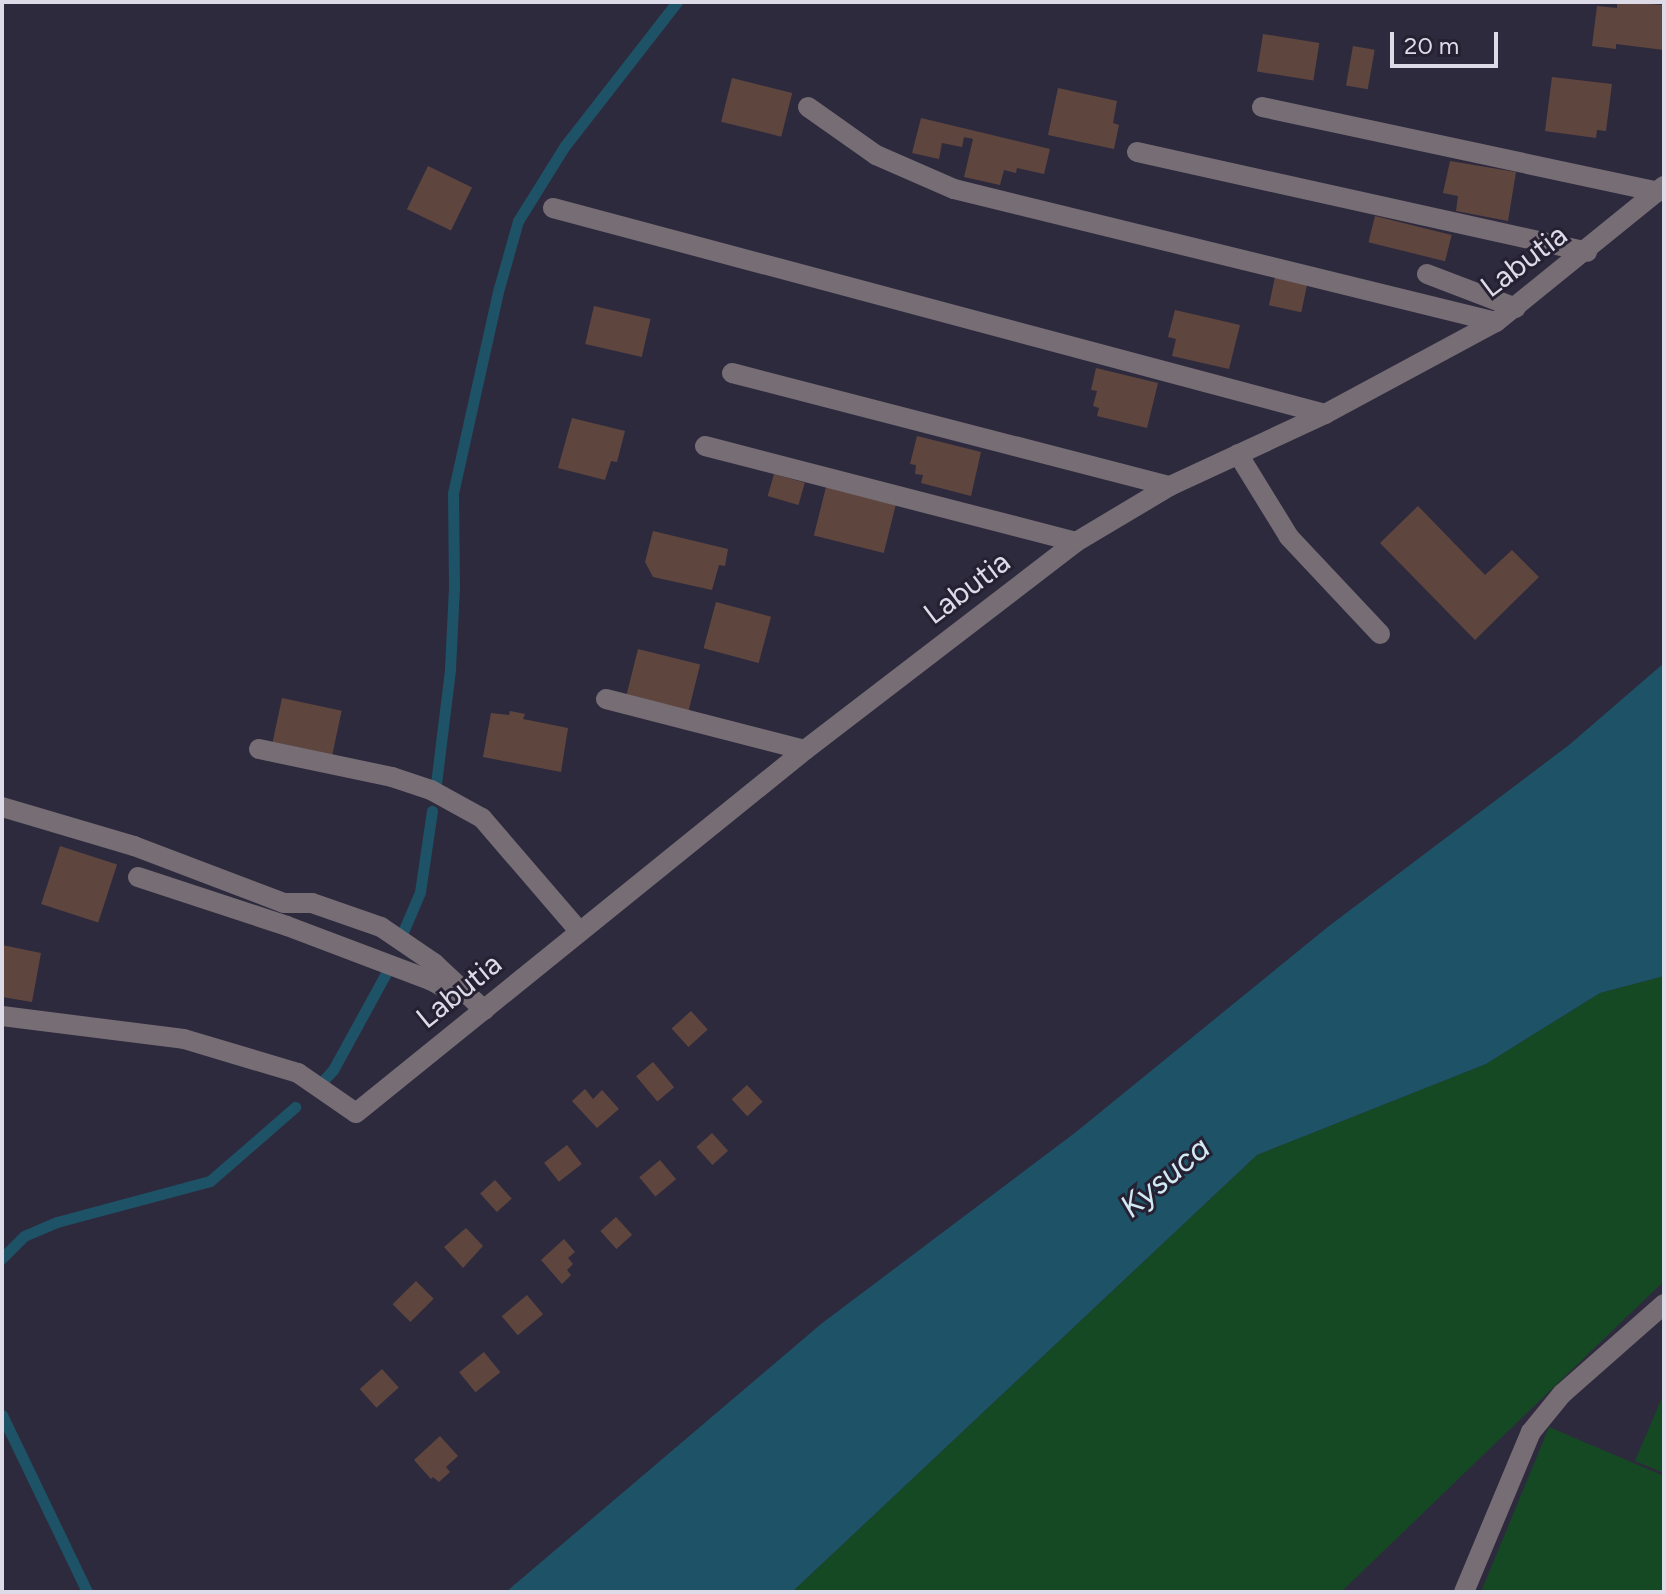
<!DOCTYPE html>
<style>
body{margin:0}
#map{position:relative;width:1666px;height:1594px;overflow:hidden;background:#2e2a3d;font-family:Figtree,sans-serif}
div>[style]{position:absolute}
[style*='--x']{left:calc(var(--x)*1px);top:calc(var(--y)*1px);width:calc(var(--w)*1px);rotate:calc(var(--a)*1deg)}
.green>*{inset:0;background:#154923}
.water>*{inset:0;background:#1e5266}
.stream>*{height:11px;margin:-5.5px;padding:0 5.5px;transform-origin:5.5px;border-radius:5.5px;background:#1e5266}
.building>*{inset:0;background:#5e463f;transform-origin:0 0}
.minor>*{height:20px;margin:-10px;padding:0 10px;transform-origin:10px;border-radius:10px;background:#766d75}
span{translate:-50% -50%;white-space:nowrap;text-align:center;line-height:1.15;-webkit-text-stroke:6px #252133;paint-order:stroke}
.street-label{font-size:30px;color:#dddbe8}
.water-label{font-size:32px;color:#d2e9f3;font-style:italic}
.frame{position:absolute;inset:0;border:4px solid #dddbe8;pointer-events:none}
.scale{position:absolute;left:1390px;top:32px;width:108px;height:36px;box-sizing:border-box;border:4px solid #dddbe8;border-top:0;padding-left:10px;font-size:24px;line-height:28px;white-space:nowrap;color:#dddbe8;-webkit-text-stroke:6px #252133;paint-order:stroke}
</style>
<div id="map">
<div class="green">
<i style="clip-path:polygon(1664px 976px,1664px 1281px,1341px 1592px,792px 1592px,1257px 1155px,1486px 1064px,1600px 993px)"></i>
<i style="clip-path:polygon(1664px 1393px,1664px 1473px,1635px 1461px)"></i>
<i style="clip-path:polygon(1549px 1427px,1664px 1476px,1664px 1592px,1481px 1592px)"></i>
</div>
<div class="water">
<i style="clip-path:polygon(1664px 663px,1664px 976px,1600px 993px,1486px 1064px,1257px 1155px,792px 1592px,506px 1592px,821px 1324px,1076px 1132px,1329px 926px,1569px 745px)"></i>
</div>
<div class="stream">
<i style="--x:435;--y:792;--w:124;--a:-83"></i>
<i style="--x:450;--y:669;--w:81;--a:-87.2"></i>
<i style="--x:454;--y:588;--w:95;--a:-90.6"></i>
<i style="--x:453;--y:493;--w:210;--a:-77.4"></i>
<i style="--x:499;--y:288;--w:70;--a:-74.2"></i>
<i style="--x:518;--y:221;--w:87;--a:-58.1"></i>
<i style="--x:564;--y:147;--w:184;--a:-52.1"></i>
<i style="--x:400;--y:939;--w:51;--a:-66.9"></i>
<i style="--x:420;--y:892;--w:82;--a:-81.6"></i>
<i style="--x:318;--y:1086;--w:22;--a:-47"></i>
<i style="--x:333;--y:1070;--w:121;--a:-61.3"></i>
<i style="--x:2;--y:1258;--w:31;--a:-45"></i>
<i style="--x:24;--y:1236;--w:36;--a:-23"></i>
<i style="--x:57;--y:1222;--w:158;--a:-15"></i>
<i style="--x:210;--y:1181;--w:113;--a:-41"></i>
<i style="--x:2;--y:1415;--w:196;--a:64.3"></i>
</div>
<div class="building">
<i style="clip-path:polygon(1617px 2px,1664px 5px,1664px 50px,1616px 44px,1616px 49px,1592px 46px,1597px 6px,1617px 8px)"></i>
<i style="left:1263px;top:34px;width:57px;height:38px;rotate:9deg"></i>
<i style="left:1353px;top:46px;width:22px;height:40px;rotate:10deg"></i>
<i style="clip-path:polygon(1552px 77px,1612px 84px,1606px 131px,1597px 130px,1596px 138px,1545px 131px)"></i>
<i style="left:732px;top:78px;width:62px;height:45px;rotate:14deg"></i>
<i style="clip-path:polygon(1058px 88px,1117px 101px,1113px 123px,1119px 125px,1114px 149px,1048px 135px)"></i>
<i style="clip-path:polygon(921px 118px,1050px 149px,1044px 174px,1017px 168px,1016px 173px,1004px 170px,1000px 185px,964px 177px,973px 139px,964px 137px,962px 147px,942px 143px,939px 159px,912px 153px)"></i>
<i style="clip-path:polygon(1450px 161px,1516px 172px,1508px 221px,1456px 211px,1458px 196px,1443px 193px)"></i>
<i style="left:428px;top:166px;width:49px;height:48px;rotate:26deg"></i>
<i style="left:1375px;top:216px;width:79px;height:27px;rotate:14deg"></i>
<i style="left:1275px;top:277px;width:33px;height:29px;rotate:12deg"></i>
<i style="left:594px;top:306px;width:58px;height:39px;rotate:13deg"></i>
<i style="clip-path:polygon(1175px 310px,1240px 325px,1229px 369px,1172px 356px,1176px 339px,1168px 337px)"></i>
<i style="clip-path:polygon(1096px 368px,1158px 383px,1147px 428px,1097px 416px,1099px 408px,1093px 406px,1097px 391px,1091px 390px)"></i>
<i style="clip-path:polygon(572px 418px,625px 431px,617px 462px,611px 461px,605px 480px,558px 468px)"></i>
<i style="clip-path:polygon(917px 436px,981px 452px,971px 496px,921px 483px,923px 475px,915px 474px,916px 465px,910px 464px)"></i>
<i style="left:774px;top:474px;width:32px;height:23px;rotate:16deg"></i>
<i style="left:826px;top:487px;width:72px;height:50px;rotate:14deg"></i>
<i style="clip-path:polygon(1418px 506px,1485px 575px,1512px 550px,1539px 577px,1475px 640px,1380px 543px)"></i>
<i style="clip-path:polygon(653px 531px,728px 549px,725px 566px,719px 565px,712px 590px,653px 577px,645px 562px)"></i>
<i style="left:716px;top:602px;width:57px;height:48px;rotate:15deg"></i>
<i style="left:638px;top:649px;width:64px;height:49px;rotate:14deg"></i>
<i style="left:282px;top:698px;width:61px;height:45px;rotate:12deg"></i>
<i style="clip-path:polygon(510px 711px,525px 714px,523px 719px,568px 728px,561px 772px,483px 757px,491px 713px,509px 715px)"></i>
<i style="left:60px;top:846px;width:60px;height:61px;rotate:18deg"></i>
<i style="clip-path:polygon(2px 945px,41px 953px,32px 1002px,2px 997px)"></i>
<i style="left:691px;top:1011px;width:25px;height:26px;rotate:48deg"></i>
<i style="left:653px;top:1062px;width:33px;height:22px;rotate:50deg"></i>
<i style="left:747px;top:1085px;width:23px;height:21px;rotate:47deg"></i>
<i style="clip-path:polygon(585px 1089px,593px 1099px,602px 1090px,619px 1109px,597px 1128px,572px 1101px)"></i>
<i style="left:712px;top:1133px;width:24px;height:21px;rotate:48deg"></i>
<i style="left:567px;top:1145px;width:24px;height:29px;rotate:52deg"></i>
<i style="left:660px;top:1160px;width:25px;height:27px;rotate:50deg"></i>
<i style="left:495px;top:1180px;width:25px;height:20px;rotate:48deg"></i>
<i style="left:616px;top:1217px;width:24px;height:21px;rotate:48deg"></i>
<i style="clip-path:polygon(466px 1228px,483px 1246px,463px 1268px,444px 1247px)"></i>
<i style="clip-path:polygon(564px 1239px,575px 1252px,568px 1258px,573px 1264px,567px 1270px,571px 1275px,562px 1284px,541px 1260px)"></i>
<i style="left:416px;top:1281px;width:25px;height:33px;rotate:45deg"></i>
<i style="left:527px;top:1295px;width:25px;height:33px;rotate:50deg"></i>
<i style="left:484px;top:1352px;width:26px;height:32px;rotate:51deg"></i>
<i style="left:382px;top:1369px;width:25px;height:30px;rotate:48deg"></i>
<i style="clip-path:polygon(440px 1436px,458px 1456px,446px 1467px,450px 1472px,439px 1482px,433px 1477px,431px 1479px,414px 1460px)"></i>
</div>
<div class="minor">
<i style="--x:808;--y:107;--w:83;--a:35.2"></i>
<i style="--x:876;--y:155;--w:85;--a:23.6"></i>
<i style="--x:954;--y:189;--w:558;--a:13.79"></i>
<i style="--x:1262;--y:107;--w:405;--a:12.1"></i>
<i style="--x:1137;--y:152;--w:461;--a:12.5"></i>
<i style="--x:553;--y:208;--w:799;--a:14.94"></i>
<i style="--x:1427;--y:274;--w:95;--a:20.9"></i>
<i style="--x:732;--y:373;--w:452;--a:14.5"></i>
<i style="--x:705;--y:446;--w:383;--a:14.5"></i>
<i style="--x:1238;--y:454;--w:97;--a:58.4"></i>
<i style="--x:1289;--y:537;--w:133;--a:46.8"></i>
<i style="--x:606;--y:699;--w:205;--a:14.4"></i>
<i style="--x:259;--y:749;--w:136;--a:11.9"></i>
<i style="--x:392;--y:777;--w:41;--a:18.4"></i>
<i style="--x:431;--y:790;--w:58;--a:28.8"></i>
<i style="--x:482;--y:818;--w:150;--a:49.3"></i>
<i style="--x:2;--y:807;--w:138;--a:16.5"></i>
<i style="--x:134;--y:846;--w:160;--a:20.8"></i>
<i style="--x:284;--y:903;--w:28;--a:0"></i>
<i style="--x:312;--y:903;--w:73;--a:19.2"></i>
<i style="--x:381;--y:927;--w:64;--a:34.2"></i>
<i style="--x:434;--y:963;--w:69;--a:43.2"></i>
<i style="--x:138;--y:877;--w:157;--a:18.2"></i>
<i style="--x:287;--y:926;--w:153;--a:20.7"></i>
<i style="--x:430;--y:980;--w:30;--a:28"></i>
<i style="--x:2;--y:1016;--w:183;--a:7.2"></i>
<i style="--x:184;--y:1039;--w:119;--a:16.6"></i>
<i style="--x:298;--y:1073;--w:70;--a:34.6"></i>
<i style="--x:356;--y:1113;--w:577;--a:-38.95"></i>
<i style="--x:805;--y:750;--w:342;--a:-37.5"></i>
<i style="--x:1076;--y:542;--w:109;--a:-30.8"></i>
<i style="--x:1170;--y:486;--w:171;--a:-24.9"></i>
<i style="--x:1325;--y:414;--w:194;--a:-28.3"></i>
<i style="--x:1496;--y:322;--w:216;--a:-39"></i>
<i style="--x:1464;--y:1592;--w:173;--a:-67.3"></i>
<i style="--x:1531;--y:1432;--w:49;--a:-50.8"></i>
<i style="--x:1562;--y:1394;--w:136;--a:-41.4"></i>
</div>
<div class="street-label">
<span style="left:1524px;top:261px;rotate:-37deg">Labutia</span>
<span style="left:967px;top:588px;rotate:-37deg">Labutia</span>
<span style="left:459px;top:991px;rotate:-39deg">Labutia</span>
</div>
<div class="water-label">
<span style="left:1165px;top:1177px;rotate:-40deg">Kysuca</span>
</div>
<div class="frame"></div>
<div class="scale">20 m</div>
</div>
